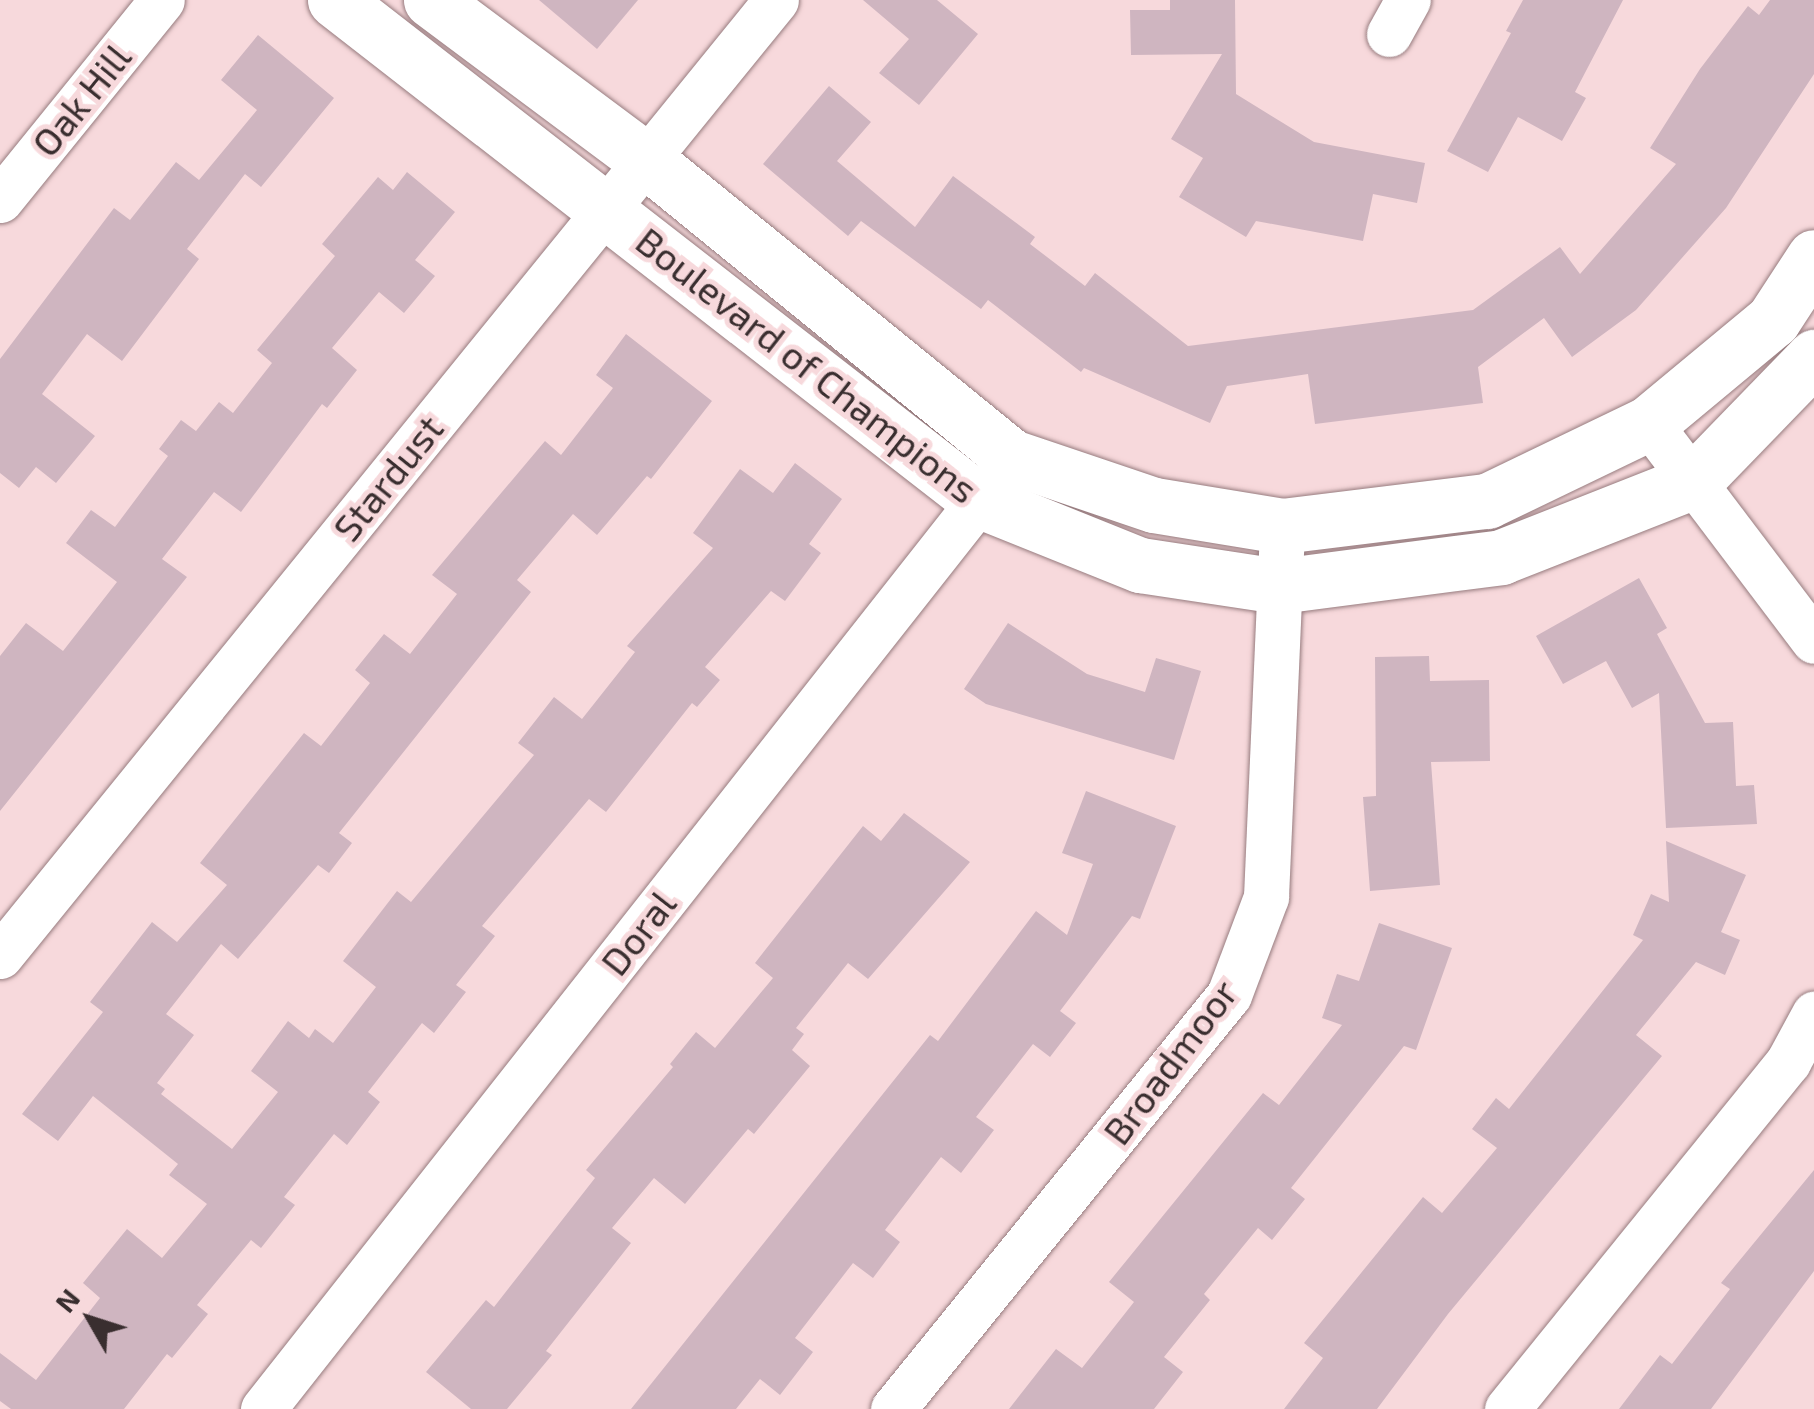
<!DOCTYPE html>
<style>
body{margin:0}
#map{position:relative;width:1814px;height:1409px;overflow:hidden;background:#f7d9dc;font-family:"Exo 2",sans-serif}
div>[style]{position:absolute}
[style*='--x']{left:calc(var(--x)*1px);top:calc(var(--y)*1px);width:calc(var(--w)*1px);rotate:calc(var(--a)*1deg)}
.building>*{inset:0;background:#cfb5c0}
.roads{filter:drop-shadow(0 0 2px #977c7f) drop-shadow(0 0 2px #977c7f)}
.street>*{height:45px;margin:-22.5px;padding:0 22.5px;transform-origin:22.5px;border-radius:22.5px;background:#fff}
.secondary>*{height:55px;margin:-27.5px;padding:0 27.5px;transform-origin:27.5px;border-radius:27.5px;background:#fff}
span{translate:-50% -50%;white-space:nowrap;text-align:center;line-height:1.15;-webkit-text-stroke:10px #f7d9dc;paint-order:stroke}
.street-label{font-size:38px;color:#392e2f}
.north{position:absolute;left:40px;top:1269px;width:100px;height:100px;-webkit-text-stroke:8px #f7d9dc;paint-order:stroke;rotate:309deg;font-size:28px;font-weight:700;line-height:40px;text-align:center;color:#392e2f}
.north::after{content:'';display:block;margin:auto;width:35px;height:45px;background:#392e2f;clip-path:polygon(50% 0,100% 100%,50% 72%,0 100%)}
</style>
<div id="map">
<div class="building">
<i style="clip-path:polygon(539px 0,638px 0,597px 49px)"></i>
<i style="clip-path:polygon(863px 0,937px 0,978px 34px,919px 105px,879px 73px,909px 39px)"></i>
<i style="clip-path:polygon(1170px 0,1235px 0,1236px 94px,1314px 142px,1425px 163px,1417px 203px,1373px 194px,1363px 241px,1256px 221px,1246px 237px,1179px 197px,1203px 158px,1171px 139px,1222px 54px,1131px 55px,1130px 10px,1170px 10px)"></i>
<i style="clip-path:polygon(1523px 0,1623px 0,1575px 92px,1586px 98px,1562px 141px,1518px 117px,1488px 172px,1447px 151px,1511px 33px,1506px 31px)"></i>
<i style="clip-path:polygon(1770px 0,1814px 0,1814px 74px,1726px 208px,1636px 310px,1572px 357px,1544px 318px,1478px 367px,1483px 403px,1315px 424px,1308px 374px,1227px 386px,1210px 423px,1084px 368px,1081px 372px,988px 300px,981px 309px,861px 221px,848px 236px,763px 164px,829px 86px,871px 122px,837px 161px,915px 227px,953px 176px,1035px 237px,1030px 244px,1085px 286px,1095px 273px,1188px 346px,1473px 310px,1560px 247px,1580px 274px,1676px 164px,1650px 148px,1700px 69px,1748px 6px,1759px 15px)"></i>
<i style="clip-path:polygon(258px 35px,334px 98px,261px 187px,245px 174px,187px 249px,199px 259px,122px 361px,87px 334px,42px 394px,95px 436px,56px 483px,36px 467px,19px 488px,0 473px,0 359px,114px 208px,130px 220px,176px 162px,199px 180px,257px 110px,221px 80px)"></i>
<i style="clip-path:polygon(407px 172px,455px 212px,415px 260px,435px 276px,404px 313px,379px 292px,332px 348px,357px 370px,327px 408px,322px 404px,241px 512px,214px 492px,162px 559px,187px 577px,0 811px,0 656px,26px 623px,63px 651px,117px 582px,66px 543px,91px 510px,115px 527px,168px 456px,159px 449px,181px 420px,196px 431px,219px 402px,233px 413px,272px 363px,257px 350px,335px 256px,322px 244px,378px 177px,393px 190px)"></i>
<i style="clip-path:polygon(626px 334px,712px 401px,651px 479px,647px 476px,597px 535px,573px 514px,517px 580px,531px 592px,339px 833px,352px 843px,329px 873px,318px 865px,238px 959px,221px 944px,166px 1014px,194px 1035px,157px 1083px,165px 1089px,161px 1094px,232px 1149px,278px 1092px,251px 1071px,288px 1021px,309px 1038px,315px 1029px,333px 1043px,376px 987px,343px 961px,397px 891px,411px 902px,534px 755px,518px 743px,554px 697px,582px 719px,635px 652px,627px 646px,713px 548px,693px 533px,740px 469px,773px 493px,795px 463px,842px 499px,809px 544px,821px 553px,785px 601px,771px 591px,705px 667px,720px 680px,697px 707px,692px 703px,606px 812px,589px 799px,482px 926px,495px 936px,456px 985px,466px 992px,434px 1033px,422px 1023px,368px 1092px,380px 1102px,347px 1145px,334px 1134px,284px 1197px,295px 1205px,261px 1248px,251px 1240px,197px 1305px,208px 1314px,172px 1358px,167px 1354px,124px 1409px,11px 1409px,0 1401px,0 1353px,36px 1380px,100px 1298px,83px 1283px,127px 1229px,162px 1258px,207px 1204px,169px 1175px,178px 1164px,93px 1096px,58px 1141px,22px 1114px,103px 1012px,90px 1002px,152px 922px,177px 942px,227px 885px,200px 863px,304px 733px,321px 746px,370px 683px,355px 670px,384px 634px,410px 654px,457px 594px,432px 575px,545px 441px,561px 455px,613px 388px,596px 375px)"></i>
<i style="clip-path:polygon(1639px 578px,1667px 628px,1657px 634px,1705px 723px,1733px 722px,1736px 786px,1754px 785px,1757px 824px,1666px 828px,1659px 693px,1632px 708px,1606px 661px,1563px 684px,1536px 636px)"></i>
<i style="clip-path:polygon(1008px 623px,1087px 674px,1145px 692px,1156px 658px,1201px 671px,1174px 760px,986px 704px,964px 689px)"></i>
<i style="clip-path:polygon(1429px 656px,1430px 681px,1489px 680px,1490px 761px,1431px 762px,1440px 885px,1370px 891px,1363px 797px,1376px 796px,1375px 657px)"></i>
<i style="clip-path:polygon(1086px 791px,1176px 826px,1140px 919px,1132px 916px,1060px 1011px,1076px 1023px,1050px 1057px,1033px 1044px,976px 1117px,994px 1130px,961px 1173px,941px 1157px,885px 1230px,900px 1242px,873px 1278px,853px 1263px,795px 1338px,813px 1352px,780px 1395px,760px 1379px,736px 1409px,631px 1409px,930px 1035px,938px 1041px,1036px 911px,1067px 935px,1093px 864px,1062px 853px)"></i>
<i style="clip-path:polygon(904px 813px,970px 862px,868px 979px,848px 963px,796px 1028px,804px 1034px,792px 1050px,810px 1066px,754px 1134px,748px 1129px,685px 1204px,654px 1178px,612px 1228px,631px 1243px,546px 1351px,552px 1355px,507px 1409px,471px 1409px,426px 1372px,486px 1300px,494px 1307px,595px 1178px,586px 1170px,673px 1067px,670px 1064px,696px 1032px,715px 1048px,773px 978px,755px 963px,863px 826px,881px 841px)"></i>
<i style="clip-path:polygon(1666px 841px,1746px 875px,1721px 932px,1740px 940px,1725px 975px,1696px 962px,1636px 1035px,1662px 1056px,1448px 1314px,1377px 1409px,1284px 1409px,1323px 1358px,1304px 1343px,1423px 1197px,1442px 1213px,1497px 1148px,1472px 1129px,1496px 1098px,1509px 1109px,1643px 940px,1633px 935px,1651px 894px,1669px 902px)"></i>
<i style="clip-path:polygon(1379px 923px,1452px 948px,1416px 1050px,1404px 1046px,1291px 1188px,1305px 1199px,1272px 1240px,1258px 1228px,1204px 1294px,1210px 1300px,1164px 1357px,1183px 1372px,1154px 1409px,1009px 1409px,1056px 1349px,1082px 1368px,1134px 1302px,1109px 1282px,1263px 1093px,1279px 1105px,1342px 1025px,1322px 1018px,1337px 974px,1359px 981px)"></i>
<i style="clip-path:polygon(1814px 1170px,1814px 1271px,1711px 1409px,1619px 1409px,1660px 1355px,1672px 1364px,1730px 1289px,1721px 1283px)"></i>
</div>
<div class="roads">
<div class="street">
<i style="--x:1389;--y:34;--w:39;--a:-61"></i>
<i style="--x:0;--y:200;--w:257;--a:-51"></i>
<i style="--x:1649;--y:423;--w:273;--a:52.9"></i>
<i style="--x:0;--y:956;--w:1231;--a:-50.93"></i>
<i style="--x:263;--y:1409;--w:1189;--a:-51.76"></i>
<i style="--x:893;--y:1409;--w:533;--a:-50.94"></i>
<i style="--x:1229;--y:995;--w:105;--a:-69.3"></i>
<i style="--x:1266;--y:897;--w:371;--a:-87.5"></i>
<i style="--x:1507;--y:1409;--w:447;--a:-51"></i>
<i style="--x:1788;--y:1062;--w:55;--a:-61.6"></i>
</div>
<div class="secondary">
<i style="--x:335;--y:0;--w:815;--a:37.87"></i>
<i style="--x:978;--y:500;--w:175;--a:21.9"></i>
<i style="--x:1140;--y:565;--w:141;--a:8.6"></i>
<i style="--x:1279;--y:586;--w:224;--a:-7.4"></i>
<i style="--x:1501;--y:557;--w:207;--a:-21.5"></i>
<i style="--x:1694;--y:481;--w:173;--a:-45.9"></i>
<i style="--x:431;--y:0;--w:268;--a:36.7"></i>
<i style="--x:646;--y:160;--w:471;--a:39.1"></i>
<i style="--x:1012;--y:457;--w:150;--a:18.7"></i>
<i style="--x:1154;--y:505;--w:130;--a:9.3"></i>
<i style="--x:1282;--y:526;--w:207;--a:-7"></i>
<i style="--x:1487;--y:501;--w:180;--a:-25.7"></i>
<i style="--x:1649;--y:423;--w:161;--a:-39.7"></i>
<i style="--x:1773;--y:320;--w:75;--a:-56.9"></i>
</div>
</div>
<div class="street-label">
<span style="left:81px;top:100px;rotate:-51deg">Oak Hill</span>
<span style="left:807px;top:365px;rotate:38deg">Boulevard of Champions</span>
<span style="left:388px;top:478px;rotate:-51deg">Stardust</span>
<span style="left:638px;top:933px;rotate:-52deg">Doral</span>
<span style="left:1170px;top:1062px;rotate:-53deg">Broadmoor</span>
</div>
<div class="north">N</div>
</div>
